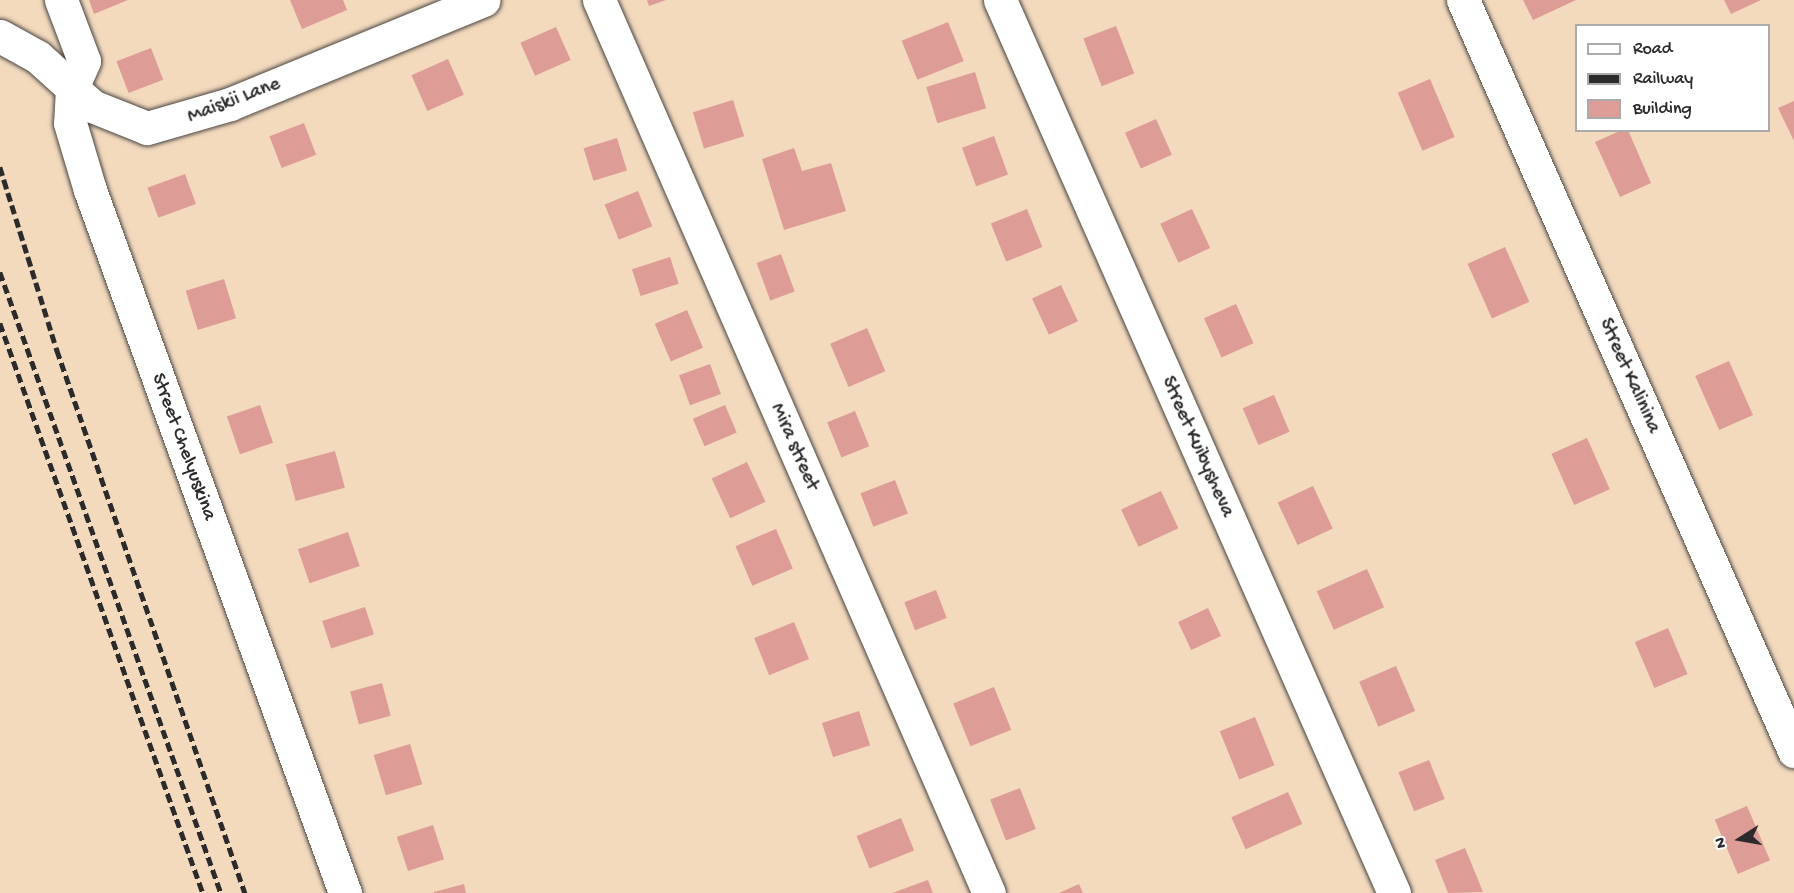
<!DOCTYPE html>
<style>
body{margin:0}
#map{position:relative;width:1794px;height:893px;overflow:hidden;background:#f3dabd;font-family:"Gochi Hand",sans-serif}
div>[style]{position:absolute}
[style*='--x']{left:calc(var(--x)*1px);top:calc(var(--y)*1px);width:calc(var(--w)*1px);rotate:calc(var(--a)*1deg)}
.building>*{inset:0;background:#de9c96;transform-origin:0 0}
.roads{filter:drop-shadow(0 0 2px #494541) drop-shadow(0 0 2px #494541)}
.minor>*{height:33px;margin:-16.5px;padding:0 16.5px;transform-origin:16.5px;border-radius:16.5px;background:#fff}
.major>*{height:33px;margin:-16.5px;padding:0 16.5px;transform-origin:16.5px;border-radius:16.5px;background:#fff}
.rail>*{height:4.5px;margin-top:-2.25px;transform-origin:0;background:repeating-linear-gradient(90deg,#2b2b2b 0 9px,transparent 0 13.5px)}
span{translate:-50% -50%;white-space:nowrap;text-align:center;line-height:1.15;-webkit-text-stroke:4.5px #fff;paint-order:stroke}
.street-label{font-size:20px;color:#2b2b2b}
.legend{position:absolute;left:1575px;top:24px;width:195px;height:108px;box-sizing:border-box;background:#fff;border:2px solid #aaa;margin:0;padding:8px 10px;list-style:none;font-size:18px;color:#2b2b2b}
.legend li{display:flex;align-items:center;gap:12px;height:30px}
.legend b{width:30px;border:2px solid #aaa}
.north{position:absolute;left:1710px;top:809px;width:60px;height:60px;-webkit-text-stroke:4px #fff;paint-order:stroke;rotate:259deg;font-size:16px;font-weight:700;line-height:24px;text-align:center;color:#2b2b2b}
.north::after{content:'';display:block;margin:auto;width:21px;height:27px;background:#2b2b2b;clip-path:polygon(50% 0,100% 100%,50% 72%,0 100%)}
</style>
<div id="map">
<div class="building">
<i style="clip-path:polygon(89px 0,128px 0,94px 14px)"></i>
<i style="clip-path:polygon(290px 0,343px 0,347px 10px,302px 29px)"></i>
<i style="clip-path:polygon(647px 0,666px 0,649px 6px)"></i>
<i style="clip-path:polygon(1523px 0,1576px 0,1533px 20px)"></i>
<i style="clip-path:polygon(1724px 0,1761px 0,1731px 14px)"></i>
<i style="left:948px;top:22px;width:42px;height:50px;rotate:68deg"></i>
<i style="left:1116px;top:26px;width:51px;height:35px;rotate:69deg"></i>
<i style="left:556px;top:27px;width:36px;height:39px;rotate:66deg"></i>
<i style="left:151px;top:48px;width:34px;height:37px;rotate:69deg"></i>
<i style="left:448px;top:59px;width:39px;height:40px;rotate:66deg"></i>
<i style="left:975px;top:72px;width:38px;height:51px;rotate:73deg"></i>
<i style="left:1430px;top:79px;width:63px;height:35px;rotate:67deg"></i>
<i style="left:733px;top:100px;width:38px;height:42px;rotate:73deg"></i>
<i style="clip-path:polygon(1794px 101px,1794px 141px,1778px 108px)"></i>
<i style="left:1156px;top:119px;width:39px;height:34px;rotate:66deg"></i>
<i style="left:304px;top:123px;width:34px;height:37px;rotate:69deg"></i>
<i style="clip-path:polygon(1622px 130px,1628px 130px,1651px 183px,1620px 197px,1595px 142px)"></i>
<i style="left:994px;top:136px;width:41px;height:34px;rotate:70deg"></i>
<i style="left:617px;top:138px;width:34px;height:35px;rotate:73deg"></i>
<i style="clip-path:polygon(794px 148px,802px 171px,831px 163px,846px 211px,784px 230px,762px 159px)"></i>
<i style="left:185px;top:174px;width:32px;height:40px;rotate:70deg"></i>
<i style="left:638px;top:191px;width:38px;height:36px;rotate:68deg"></i>
<i style="left:1027px;top:209px;width:41px;height:39px;rotate:68deg"></i>
<i style="left:1192px;top:209px;width:43px;height:35px;rotate:65deg"></i>
<i style="left:1505px;top:247px;width:60px;height:41px;rotate:66deg"></i>
<i style="left:781px;top:254px;width:40px;height:26px;rotate:70deg"></i>
<i style="left:670px;top:257px;width:28px;height:40px;rotate:72deg"></i>
<i style="left:224px;top:279px;width:41px;height:40px;rotate:73deg"></i>
<i style="left:1061px;top:285px;width:40px;height:32px;rotate:65deg"></i>
<i style="left:1236px;top:304px;width:43px;height:35px;rotate:66deg"></i>
<i style="left:687px;top:310px;width:41px;height:35px;rotate:67deg"></i>
<i style="left:867px;top:328px;width:47px;height:40px;rotate:67deg"></i>
<i style="left:1729px;top:361px;width:59px;height:37px;rotate:66deg"></i>
<i style="left:710px;top:364px;width:32px;height:33px;rotate:70deg"></i>
<i style="left:1274px;top:395px;width:40px;height:34px;rotate:67deg"></i>
<i style="left:260px;top:405px;width:40px;height:35px;rotate:71deg"></i>
<i style="left:725px;top:405px;width:30px;height:35px;rotate:67deg"></i>
<i style="left:855px;top:411px;width:38px;height:30px;rotate:68deg"></i>
<i style="left:1587px;top:438px;width:56px;height:39px;rotate:66deg"></i>
<i style="left:335px;top:451px;width:38px;height:51px;rotate:75deg"></i>
<i style="left:747px;top:462px;width:44px;height:39px;rotate:65deg"></i>
<i style="left:895px;top:480px;width:36px;height:37px;rotate:69deg"></i>
<i style="left:1313px;top:486px;width:47px;height:39px;rotate:65deg"></i>
<i style="left:1161px;top:491px;width:41px;height:44px;rotate:65deg"></i>
<i style="left:776px;top:529px;width:43px;height:44px;rotate:67deg"></i>
<i style="left:348px;top:532px;width:36px;height:53px;rotate:71deg"></i>
<i style="left:1367px;top:569px;width:42px;height:55px;rotate:66deg"></i>
<i style="left:936px;top:590px;width:30px;height:34px;rotate:69deg"></i>
<i style="left:365px;top:607px;width:29px;height:45px;rotate:72deg"></i>
<i style="left:1208px;top:608px;width:31px;height:33px;rotate:65deg"></i>
<i style="left:794px;top:622px;width:40px;height:43px;rotate:68deg"></i>
<i style="left:1668px;top:628px;width:50px;height:36px;rotate:67deg"></i>
<i style="left:1396px;top:666px;width:49px;height:40px;rotate:67deg"></i>
<i style="left:382px;top:683px;width:34px;height:33px;rotate:75deg"></i>
<i style="left:994px;top:687px;width:46px;height:44px;rotate:68deg"></i>
<i style="left:859px;top:711px;width:36px;height:39px;rotate:72deg"></i>
<i style="left:1255px;top:717px;width:52px;height:38px;rotate:68deg"></i>
<i style="left:410px;top:744px;width:42px;height:38px;rotate:73deg"></i>
<i style="left:1429px;top:760px;width:42px;height:33px;rotate:68deg"></i>
<i style="left:1020px;top:788px;width:44px;height:32px;rotate:69deg"></i>
<i style="left:1288px;top:792px;width:35px;height:62px;rotate:66deg"></i>
<i style="left:1747px;top:806px;width:59px;height:35px;rotate:67deg"></i>
<i style="left:901px;top:818px;width:35px;height:48px;rotate:68deg"></i>
<i style="left:433px;top:825px;width:36px;height:38px;rotate:72deg"></i>
<i style="clip-path:polygon(1465px 848px,1483px 892px,1448px 893px,1435px 860px)"></i>
<i style="clip-path:polygon(928px 880px,933px 893px,892px 893px)"></i>
<i style="clip-path:polygon(464px 884px,466px 893px,434px 893px,434px 892px)"></i>
<i style="clip-path:polygon(1079px 884px,1083px 893px,1059px 893px)"></i>
</div>
<div class="roads">
<div class="minor">
<i style="--x:61;--y:0;--w:65;--a:69.3"></i>
<i style="--x:84;--y:61;--w:30;--a:114"></i>
<i style="--x:72;--y:88;--w:35;--a:93"></i>
<i style="--x:70;--y:123;--w:70;--a:73.4"></i>
<i style="--x:90;--y:190;--w:748;--a:70.06"></i>
<i style="--x:599;--y:0;--w:974;--a:66.41"></i>
<i style="--x:1000;--y:0;--w:976;--a:66.19"></i>
<i style="--x:1463;--y:0;--w:821;--a:66.21"></i>
</div>
<div class="major">
<i style="--x:0;--y:36;--w:43;--a:28.9"></i>
<i style="--x:38;--y:57;--w:73;--a:42.2"></i>
<i style="--x:92;--y:106;--w:59;--a:21.8"></i>
<i style="--x:147;--y:128;--w:86;--a:-16.1"></i>
<i style="--x:230;--y:104;--w:274;--a:-22.3"></i>
</div>
</div>
<div class="rail">
<i style="--x:0;--y:167;--w:192;--a:72.7"></i>
<i style="--x:57;--y:350;--w:575;--a:70.9"></i>
<i style="--x:0;--y:272;--w:659;--a:70.41"></i>
<i style="--x:0;--y:323;--w:605;--a:70.4"></i>
</div>
<div class="street-label">
<span style="left:234px;top:101px;rotate:-21deg">Maiskii Lane</span>
<span style="left:1629px;top:376px;rotate:66deg">Street Kalinina</span>
<span style="left:183px;top:447px;rotate:70deg">Street Chelyuskina</span>
<span style="left:794px;top:447px;rotate:66deg">Mira street</span>
<span style="left:1197px;top:447px;rotate:66deg">Street Kuibysheva</span>
</div>
<ul class="legend">
<li><b style="height:8px;background:#fff"></b>Road</li>
<li><b style="height:8px;background:#2b2b2b"></b>Railway</li>
<li><b style="height:16px;background:#de9c96"></b>Building</li>
</ul>
<div class="north">N</div>
</div>
